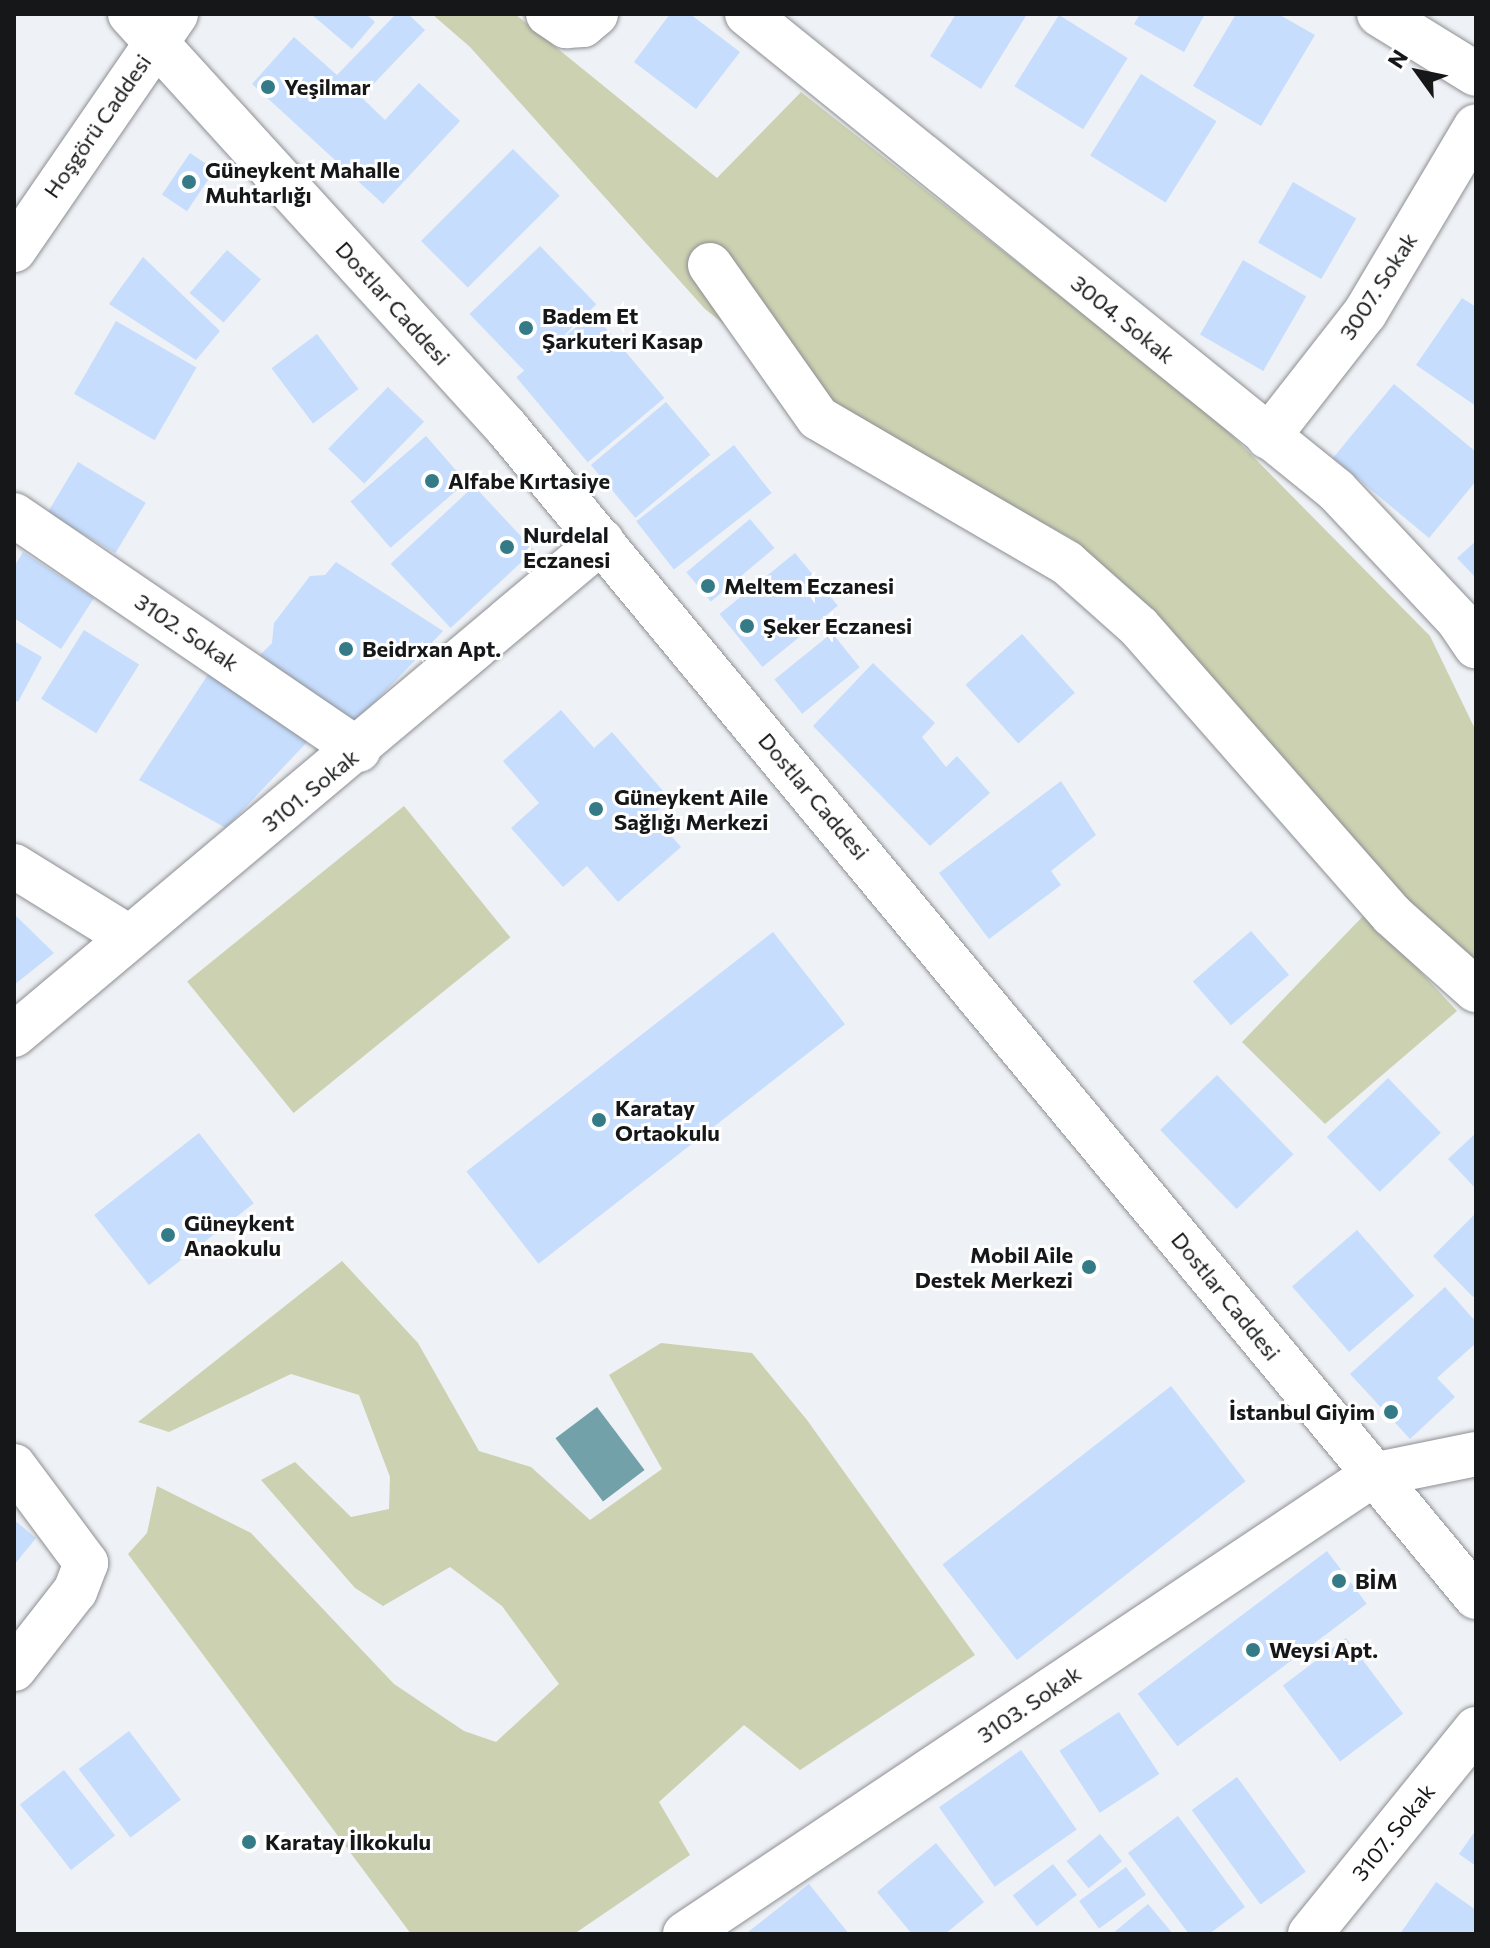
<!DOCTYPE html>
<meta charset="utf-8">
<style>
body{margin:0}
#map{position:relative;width:1490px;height:1948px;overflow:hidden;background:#eef1f5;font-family:Commissioner,sans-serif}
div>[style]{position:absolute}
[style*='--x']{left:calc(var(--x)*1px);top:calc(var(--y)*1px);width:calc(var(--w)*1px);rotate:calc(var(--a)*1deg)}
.green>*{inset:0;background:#ccd2b1;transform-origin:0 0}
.water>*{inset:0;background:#73a1a9;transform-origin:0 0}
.building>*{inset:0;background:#c6ddfd;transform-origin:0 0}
.roads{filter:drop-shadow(0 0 2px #8d8f93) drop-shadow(0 0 2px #8d8f93)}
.minor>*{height:44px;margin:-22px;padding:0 22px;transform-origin:22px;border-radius:22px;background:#fff}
.tertiary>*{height:44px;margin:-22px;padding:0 22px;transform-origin:22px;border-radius:22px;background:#fff}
.secondary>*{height:44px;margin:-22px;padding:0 22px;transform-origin:22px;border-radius:22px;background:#fff}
.dots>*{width:22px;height:22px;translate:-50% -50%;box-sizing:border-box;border:4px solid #fff;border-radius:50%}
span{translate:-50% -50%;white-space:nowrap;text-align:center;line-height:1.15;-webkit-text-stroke:6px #fff;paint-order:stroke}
.poi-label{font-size:22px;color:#161718;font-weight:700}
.left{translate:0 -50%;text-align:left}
.right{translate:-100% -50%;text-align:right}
.street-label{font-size:22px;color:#161718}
.frame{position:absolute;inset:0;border:16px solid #161718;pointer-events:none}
.north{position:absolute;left:1378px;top:32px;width:80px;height:80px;-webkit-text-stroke:6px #fff;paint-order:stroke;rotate:303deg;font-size:22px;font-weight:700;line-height:32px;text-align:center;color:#161718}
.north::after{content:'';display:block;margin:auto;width:28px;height:36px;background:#161718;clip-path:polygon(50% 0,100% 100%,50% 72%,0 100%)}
</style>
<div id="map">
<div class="green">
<i style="clip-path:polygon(432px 14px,515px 14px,717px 178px,801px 92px,1215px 418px,1430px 636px,1476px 731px,1476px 976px,1169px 635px,1074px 540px,818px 399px,705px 309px,470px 47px)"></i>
<i style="left:404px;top:806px;width:169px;height:279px;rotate:51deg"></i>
<i style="clip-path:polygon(1366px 913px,1457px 1011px,1325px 1124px,1242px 1042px)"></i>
<i style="clip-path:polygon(342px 1261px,418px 1343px,479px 1451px,531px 1467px,590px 1520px,662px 1469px,609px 1375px,661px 1343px,752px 1353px,807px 1420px,975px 1655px,800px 1770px,744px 1725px,659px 1802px,690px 1855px,574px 1934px,411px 1934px,128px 1554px,147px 1533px,157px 1486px,251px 1533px,394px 1684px,464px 1731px,496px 1742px,559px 1684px,502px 1606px,450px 1567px,383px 1606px,355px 1588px,261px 1480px,295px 1462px,351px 1517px,389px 1509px,390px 1477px,359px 1395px,291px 1374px,169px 1432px,138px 1422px)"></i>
</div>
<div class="water">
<i style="left:597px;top:1407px;width:79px;height:52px;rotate:53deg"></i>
</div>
<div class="building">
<i style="clip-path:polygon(311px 14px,366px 14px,375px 22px,352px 49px)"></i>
<i style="clip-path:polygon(396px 14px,408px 14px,425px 30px,361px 97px,385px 120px,419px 83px,460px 121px,383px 204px,252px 84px,294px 37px,337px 75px)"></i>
<i style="clip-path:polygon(670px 14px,690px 14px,740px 52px,696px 109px,634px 62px)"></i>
<i style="clip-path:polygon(956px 14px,1027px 14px,981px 89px,930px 56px)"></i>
<i style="clip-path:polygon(1140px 14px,1205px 14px,1184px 52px,1134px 24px)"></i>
<i style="clip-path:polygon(1236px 14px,1278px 14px,1315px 35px,1261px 126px,1193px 86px)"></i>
<i style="left:1059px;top:15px;width:81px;height:84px;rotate:32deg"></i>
<i style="left:1141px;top:74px;width:89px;height:96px;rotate:32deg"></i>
<i style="left:513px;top:149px;width:66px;height:130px;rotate:45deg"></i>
<i style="left:190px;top:153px;width:30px;height:50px;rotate:34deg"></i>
<i style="left:1293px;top:182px;width:73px;height:70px;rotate:30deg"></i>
<i style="left:540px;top:246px;width:81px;height:98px;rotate:46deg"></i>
<i style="left:227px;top:250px;width:45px;height:57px;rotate:41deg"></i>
<i style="clip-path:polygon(143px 257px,220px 331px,196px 360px,109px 304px)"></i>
<i style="left:1243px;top:260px;width:73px;height:86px;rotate:30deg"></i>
<i style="clip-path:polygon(1462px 298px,1476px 307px,1476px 406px,1416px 365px)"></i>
<i style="left:593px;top:313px;width:111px;height:100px;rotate:50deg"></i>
<i style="left:116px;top:321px;width:93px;height:84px;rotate:30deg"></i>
<i style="left:317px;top:334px;width:69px;height:57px;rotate:53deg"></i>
<i style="clip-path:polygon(1394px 384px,1476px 452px,1476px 481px,1429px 538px,1333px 458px)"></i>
<i style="left:388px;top:387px;width:50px;height:86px;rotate:44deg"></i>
<i style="left:666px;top:402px;width:69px;height:98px;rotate:50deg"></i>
<i style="left:426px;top:436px;width:61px;height:100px;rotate:49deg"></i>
<i style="left:734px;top:445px;width:61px;height:124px;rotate:52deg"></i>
<i style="left:78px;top:462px;width:79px;height:59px;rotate:31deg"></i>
<i style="left:474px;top:486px;width:88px;height:114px;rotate:47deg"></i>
<i style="left:750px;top:519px;width:38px;height:83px;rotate:50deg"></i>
<i style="clip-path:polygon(1476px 541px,1476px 578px,1457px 558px)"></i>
<i style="clip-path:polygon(23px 552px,94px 598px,61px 649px,14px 618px,14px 567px)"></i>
<i style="left:795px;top:553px;width:68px;height:97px;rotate:51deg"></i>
<i style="clip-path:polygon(336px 562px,443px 631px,353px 725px,260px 655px,272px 643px,274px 623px,310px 576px,325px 575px)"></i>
<i style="left:84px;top:630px;width:65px;height:81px;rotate:32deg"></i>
<i style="left:832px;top:633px;width:44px;height:74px;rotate:51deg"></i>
<i style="left:1022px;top:634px;width:79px;height:76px;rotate:48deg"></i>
<i style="clip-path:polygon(14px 641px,42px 657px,18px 702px,14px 700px)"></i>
<i style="clip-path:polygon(873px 663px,935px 723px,922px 737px,946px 767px,957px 756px,990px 793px,930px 846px,813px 726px)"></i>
<i style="clip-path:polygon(209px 673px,308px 741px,226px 828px,139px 780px)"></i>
<i style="clip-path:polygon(561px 710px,594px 748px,612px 732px,670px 799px,653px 815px,681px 847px,618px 902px,587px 866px,563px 887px,511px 828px,539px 803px,503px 761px)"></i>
<i style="clip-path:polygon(1061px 781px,1096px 835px,1051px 871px,1061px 885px,989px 939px,939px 873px)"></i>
<i style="clip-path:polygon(14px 914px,54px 953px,14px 985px)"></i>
<i style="left:1251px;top:931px;width:58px;height:77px;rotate:49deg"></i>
<i style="left:773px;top:932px;width:117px;height:389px;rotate:52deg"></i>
<i style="left:1217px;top:1075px;width:110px;height:79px;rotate:46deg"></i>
<i style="left:1388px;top:1078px;width:76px;height:85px;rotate:46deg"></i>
<i style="left:199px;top:1133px;width:89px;height:133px;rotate:52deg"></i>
<i style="clip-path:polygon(1476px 1133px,1476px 1189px,1448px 1159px)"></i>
<i style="clip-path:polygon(1476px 1213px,1476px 1294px,1473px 1297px,1433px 1256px)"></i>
<i style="left:1357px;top:1230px;width:87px;height:86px;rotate:49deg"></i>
<i style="clip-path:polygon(1445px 1287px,1476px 1322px,1476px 1343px,1437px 1378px,1455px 1397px,1410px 1439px,1350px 1374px)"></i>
<i style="left:1171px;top:1386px;width:121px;height:290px;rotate:52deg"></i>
<i style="clip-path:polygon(14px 1520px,36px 1538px,14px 1565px)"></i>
<i style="left:1327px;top:1551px;width:66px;height:237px;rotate:53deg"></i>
<i style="left:1346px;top:1638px;width:95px;height:79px;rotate:53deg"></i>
<i style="left:1119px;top:1712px;width:74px;height:71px;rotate:57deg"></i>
<i style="left:129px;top:1731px;width:86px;height:63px;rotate:53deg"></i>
<i style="left:1021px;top:1750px;width:97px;height:100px;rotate:55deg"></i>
<i style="left:64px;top:1770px;width:83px;height:56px;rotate:52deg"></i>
<i style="left:1237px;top:1777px;width:117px;height:56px;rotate:54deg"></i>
<i style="clip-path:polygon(1178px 1816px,1245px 1907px,1209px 1934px,1189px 1934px,1128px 1853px)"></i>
<i style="clip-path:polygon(1476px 1830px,1476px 1866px,1459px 1854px)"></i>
<i style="left:1100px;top:1834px;width:35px;height:43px;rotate:51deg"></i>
<i style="clip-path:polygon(936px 1843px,984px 1902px,945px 1934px,912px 1934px,877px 1892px)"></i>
<i style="left:1053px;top:1864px;width:39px;height:51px;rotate:52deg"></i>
<i style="left:1126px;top:1867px;width:34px;height:58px;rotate:54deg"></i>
<i style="clip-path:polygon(1436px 1882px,1476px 1910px,1476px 1934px,1400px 1934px)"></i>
<i style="clip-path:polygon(809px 1884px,849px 1934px,750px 1934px,748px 1932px)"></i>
<i style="clip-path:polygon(1148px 1904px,1173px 1934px,1112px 1934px)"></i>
</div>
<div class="roads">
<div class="minor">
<i style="--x:548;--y:14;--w:22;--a:34"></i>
<i style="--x:566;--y:26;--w:17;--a:-3"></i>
<i style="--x:583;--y:25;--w:17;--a:-40"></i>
<i style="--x:747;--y:14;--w:757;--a:38.94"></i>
<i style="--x:1336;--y:490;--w:178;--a:46.8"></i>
<i style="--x:1458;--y:620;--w:32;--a:56"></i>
<i style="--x:1379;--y:14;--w:114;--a:31.7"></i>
<i style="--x:710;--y:265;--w:187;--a:54.8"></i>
<i style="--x:818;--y:418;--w:288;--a:30.2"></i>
<i style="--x:1067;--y:563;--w:96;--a:41.6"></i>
<i style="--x:1139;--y:627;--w:383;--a:48.7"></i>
<i style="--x:1392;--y:915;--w:113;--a:41.8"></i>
<i style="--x:1268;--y:437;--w:157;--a:-52"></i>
<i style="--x:1365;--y:313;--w:217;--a:-59.3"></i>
<i style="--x:14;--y:515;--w:417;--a:34.3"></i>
<i style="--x:14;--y:866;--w:135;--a:31.7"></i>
<i style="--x:14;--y:1035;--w:768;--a:-40.03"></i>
<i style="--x:14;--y:1466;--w:121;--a:53.4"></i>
<i style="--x:86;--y:1563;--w:30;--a:111"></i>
<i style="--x:75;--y:1591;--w:99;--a:128"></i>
<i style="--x:685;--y:1934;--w:827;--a:-33.71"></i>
<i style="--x:1373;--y:1475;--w:105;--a:-11.5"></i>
<i style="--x:1310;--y:1934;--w:264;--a:-51"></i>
</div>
<div class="tertiary">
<i style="--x:14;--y:250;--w:286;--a:-55.5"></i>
</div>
<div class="secondary">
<i style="--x:130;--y:14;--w:559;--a:47.68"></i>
<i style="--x:506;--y:427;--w:1520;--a:50.34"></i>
</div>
</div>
<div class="dots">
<i style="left:268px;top:87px;background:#357b87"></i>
<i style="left:189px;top:182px;background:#357b87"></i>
<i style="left:526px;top:328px;background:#357b87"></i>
<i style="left:432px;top:481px;background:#357b87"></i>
<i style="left:507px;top:547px;background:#357b87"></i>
<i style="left:708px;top:586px;background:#357b87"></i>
<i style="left:747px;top:626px;background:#357b87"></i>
<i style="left:346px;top:649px;background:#357b87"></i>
<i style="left:596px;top:809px;background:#357b87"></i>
<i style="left:599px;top:1120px;background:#357b87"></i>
<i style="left:168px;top:1235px;background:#357b87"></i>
<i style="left:1089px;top:1267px;background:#357b87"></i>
<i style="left:1391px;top:1412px;background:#357b87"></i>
<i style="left:1339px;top:1581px;background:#357b87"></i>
<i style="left:1253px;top:1650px;background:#357b87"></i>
<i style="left:249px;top:1842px;background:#357b87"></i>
</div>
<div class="poi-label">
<span class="left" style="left:284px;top:87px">Yeşilmar</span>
<span class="left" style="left:205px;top:182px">Güneykent Mahalle<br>Muhtarlığı</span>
<span class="left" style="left:542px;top:328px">Badem Et<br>Şarkuteri Kasap</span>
<span class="left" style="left:448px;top:481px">Alfabe Kırtasiye</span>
<span class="left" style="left:523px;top:547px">Nurdelal<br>Eczanesi</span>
<span class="left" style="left:724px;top:586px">Meltem Eczanesi</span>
<span class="left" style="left:763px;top:626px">Şeker Eczanesi</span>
<span class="left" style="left:362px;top:649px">Beidrxan Apt.</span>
<span class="left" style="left:614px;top:809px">Güneykent Aile<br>Sağlığı Merkezi</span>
<span class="left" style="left:615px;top:1120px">Karatay<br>Ortaokulu</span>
<span class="left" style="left:184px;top:1235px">Güneykent<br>Anaokulu</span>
<span class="right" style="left:1073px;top:1267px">Mobil Aile<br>Destek Merkezi</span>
<span class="right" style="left:1375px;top:1412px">İstanbul Giyim</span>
<span class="left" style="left:1355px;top:1581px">BİM</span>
<span class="left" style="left:1269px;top:1650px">Weysi Apt.</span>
<span class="left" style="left:265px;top:1842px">Karatay İlkokulu</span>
</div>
<div class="street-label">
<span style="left:97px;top:126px;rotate:-55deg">Hoşgörü Caddesi</span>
<span style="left:1378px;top:286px;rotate:-57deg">3007. Sokak</span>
<span style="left:393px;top:303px;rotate:48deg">Dostlar Caddesi</span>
<span style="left:1123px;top:319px;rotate:39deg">3004. Sokak</span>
<span style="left:187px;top:632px;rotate:34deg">3102. Sokak</span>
<span style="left:310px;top:790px;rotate:-39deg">3101. Sokak</span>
<span style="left:814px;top:796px;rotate:50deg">Dostlar Caddesi</span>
<span style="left:1226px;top:1296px;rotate:51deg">Dostlar Caddesi</span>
<span style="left:1029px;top:1704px;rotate:-34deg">3103. Sokak</span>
<span style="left:1393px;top:1832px;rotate:-51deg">3107. Sokak</span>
</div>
<div class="frame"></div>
<div class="north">N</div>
</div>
